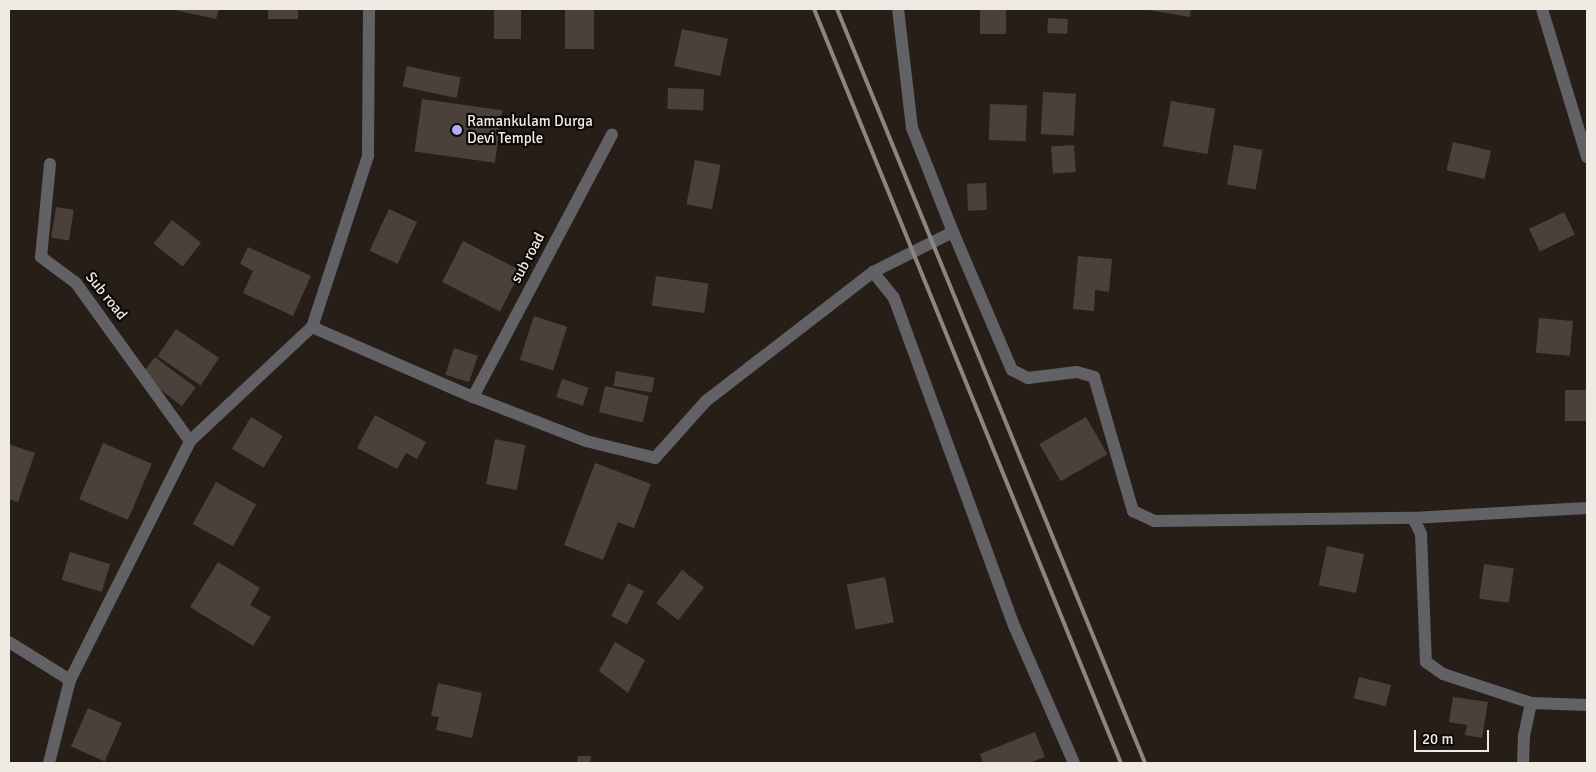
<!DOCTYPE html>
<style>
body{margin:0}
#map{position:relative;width:1596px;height:772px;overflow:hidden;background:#271e18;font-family:Signika,sans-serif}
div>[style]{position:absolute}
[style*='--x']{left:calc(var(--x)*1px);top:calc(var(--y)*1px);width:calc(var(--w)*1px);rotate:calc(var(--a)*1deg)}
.building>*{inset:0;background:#4b413a;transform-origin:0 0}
.lane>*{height:12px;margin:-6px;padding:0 6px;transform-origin:6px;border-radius:6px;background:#616166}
.street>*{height:12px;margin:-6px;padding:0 6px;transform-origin:6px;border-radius:6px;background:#616166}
.rail>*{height:4px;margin:-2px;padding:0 2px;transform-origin:2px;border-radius:2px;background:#8d8680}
.dots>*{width:14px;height:14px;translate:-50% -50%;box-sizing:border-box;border:2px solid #0d0906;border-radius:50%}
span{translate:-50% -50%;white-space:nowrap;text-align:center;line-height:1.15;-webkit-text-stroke:4.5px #0d0906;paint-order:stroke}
.poi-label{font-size:15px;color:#f0eae5}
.left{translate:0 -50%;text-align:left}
.street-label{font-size:15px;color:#f0eae5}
.frame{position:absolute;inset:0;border:10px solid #f0eae5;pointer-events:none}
.scale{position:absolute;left:1414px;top:730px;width:75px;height:22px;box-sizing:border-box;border:2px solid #f0eae5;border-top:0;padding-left:6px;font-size:15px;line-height:18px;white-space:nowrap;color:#f0eae5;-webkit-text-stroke:4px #0d0906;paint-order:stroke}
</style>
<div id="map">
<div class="building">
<i style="clip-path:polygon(170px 9px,219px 9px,216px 19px)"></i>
<i style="left:268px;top:9px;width:30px;height:10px"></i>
<i style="left:494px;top:9px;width:27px;height:30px"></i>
<i style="left:565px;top:9px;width:29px;height:40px"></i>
<i style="left:980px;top:9px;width:26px;height:25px"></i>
<i style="clip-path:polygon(1142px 9px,1191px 9px,1190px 17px)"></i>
<i style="left:1048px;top:18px;width:20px;height:15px;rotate:3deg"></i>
<i style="left:682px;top:29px;width:47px;height:38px;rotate:12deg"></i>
<i style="left:407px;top:66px;width:55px;height:21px;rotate:12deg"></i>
<i style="left:668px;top:88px;width:36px;height:21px;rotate:2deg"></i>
<i style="left:1043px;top:92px;width:33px;height:42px;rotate:3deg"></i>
<i style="left:422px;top:99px;width:81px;height:53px;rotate:8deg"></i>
<i style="left:1171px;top:101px;width:45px;height:46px;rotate:10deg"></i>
<i style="left:990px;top:104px;width:37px;height:36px;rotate:2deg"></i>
<i style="left:1453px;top:142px;width:39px;height:29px;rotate:13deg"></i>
<i style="left:1074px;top:145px;width:27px;height:23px;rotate:86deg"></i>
<i style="left:1234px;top:145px;width:29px;height:40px;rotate:10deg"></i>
<i style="left:695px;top:160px;width:26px;height:45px;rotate:11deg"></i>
<i style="left:986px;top:183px;width:27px;height:19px;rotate:88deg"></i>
<i style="left:56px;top:207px;width:18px;height:31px;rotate:9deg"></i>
<i style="left:389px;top:209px;width:31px;height:46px;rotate:25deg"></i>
<i style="left:1564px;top:212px;width:25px;height:39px;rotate:64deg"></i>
<i style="left:172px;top:220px;width:37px;height:30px;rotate:38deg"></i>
<i style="left:463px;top:241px;width:65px;height:46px;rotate:27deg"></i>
<i style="clip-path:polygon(248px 247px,311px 276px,293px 316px,243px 293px,253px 271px,240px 264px)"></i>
<i style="clip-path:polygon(1078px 256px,1112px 259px,1109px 292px,1095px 290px,1094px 311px,1073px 309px)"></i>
<i style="left:656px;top:276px;width:53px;height:30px;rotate:8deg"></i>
<i style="left:534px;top:316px;width:35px;height:46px;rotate:18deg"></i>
<i style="left:1539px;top:318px;width:34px;height:35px;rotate:5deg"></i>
<i style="left:176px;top:329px;width:52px;height:33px;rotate:34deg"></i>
<i style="left:454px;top:348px;width:25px;height:28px;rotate:18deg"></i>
<i style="left:155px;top:357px;width:51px;height:23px;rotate:37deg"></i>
<i style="left:616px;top:371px;width:39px;height:15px;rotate:10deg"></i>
<i style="left:562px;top:379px;width:28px;height:19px;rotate:18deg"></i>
<i style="left:605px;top:386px;width:45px;height:27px;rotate:13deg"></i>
<i style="left:1565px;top:390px;width:22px;height:31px"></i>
<i style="clip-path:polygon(375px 415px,426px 442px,417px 459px,406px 453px,397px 469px,357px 448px)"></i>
<i style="left:251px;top:417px;width:37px;height:37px;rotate:31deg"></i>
<i style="left:1086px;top:417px;width:43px;height:54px;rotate:60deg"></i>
<i style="left:495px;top:439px;width:31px;height:46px;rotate:11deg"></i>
<i style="left:103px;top:443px;width:53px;height:61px;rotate:23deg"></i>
<i style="clip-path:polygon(9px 444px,35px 453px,18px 502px,9px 499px)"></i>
<i style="clip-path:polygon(595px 463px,651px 484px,634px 528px,618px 522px,603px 560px,564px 545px)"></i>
<i style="left:216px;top:482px;width:46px;height:48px;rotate:29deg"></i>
<i style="left:1327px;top:546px;width:38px;height:40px;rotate:12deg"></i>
<i style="left:70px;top:552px;width:42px;height:29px;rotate:17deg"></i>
<i style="clip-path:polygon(218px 562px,260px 588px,250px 605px,271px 617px,253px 646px,190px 607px)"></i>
<i style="left:1484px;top:564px;width:30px;height:35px;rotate:8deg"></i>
<i style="left:682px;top:570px;width:28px;height:42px;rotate:38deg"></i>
<i style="left:885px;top:577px;width:46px;height:39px;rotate:79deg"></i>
<i style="left:628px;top:583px;width:18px;height:37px;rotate:27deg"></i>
<i style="clip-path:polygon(615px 642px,645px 660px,628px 693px,599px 671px)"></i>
<i style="left:1359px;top:677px;width:33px;height:22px;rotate:14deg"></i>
<i style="clip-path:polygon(438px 683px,482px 693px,472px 738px,436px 730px,439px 717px,431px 716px)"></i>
<i style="clip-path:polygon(1453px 697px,1488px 702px,1482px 738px,1465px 735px,1467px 725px,1449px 722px)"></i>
<i style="left:88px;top:708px;width:37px;height:42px;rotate:24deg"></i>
<i style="clip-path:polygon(1035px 732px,1045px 757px,1029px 763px,983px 763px,980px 754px)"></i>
<i style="clip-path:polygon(578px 756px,591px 756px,590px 763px,577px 763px)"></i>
</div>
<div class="lane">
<i style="--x:50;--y:164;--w:93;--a:95.5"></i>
<i style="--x:41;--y:257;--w:44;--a:36.6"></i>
<i style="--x:76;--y:283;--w:195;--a:54.2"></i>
<i style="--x:473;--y:397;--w:297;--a:-62.1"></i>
</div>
<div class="street">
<i style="--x:369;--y:9;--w:147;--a:90.4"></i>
<i style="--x:368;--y:156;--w:180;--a:108.1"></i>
<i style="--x:312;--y:327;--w:176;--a:23.5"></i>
<i style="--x:473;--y:397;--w:121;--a:21.3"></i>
<i style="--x:586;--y:441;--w:71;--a:13.8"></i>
<i style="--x:655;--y:458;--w:76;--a:-48.2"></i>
<i style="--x:706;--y:401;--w:211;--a:-37.7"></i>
<i style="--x:873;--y:272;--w:89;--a:-26.6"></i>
<i style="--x:953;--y:232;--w:112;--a:-111.5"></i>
<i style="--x:912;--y:128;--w:120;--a:-96.7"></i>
<i style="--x:1542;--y:9;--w:155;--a:73.1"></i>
<i style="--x:953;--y:232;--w:150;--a:66.9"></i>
<i style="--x:1012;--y:370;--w:18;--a:27"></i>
<i style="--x:1028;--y:378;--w:49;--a:-7"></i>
<i style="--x:1077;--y:372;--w:18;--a:16"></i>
<i style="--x:1094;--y:377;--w:140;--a:73.8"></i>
<i style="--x:1133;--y:511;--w:23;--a:25"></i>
<i style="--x:1154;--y:521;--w:259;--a:-0.7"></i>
<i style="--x:1413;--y:518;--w:18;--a:63"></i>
<i style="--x:1421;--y:534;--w:128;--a:87.8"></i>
<i style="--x:1426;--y:662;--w:21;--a:35"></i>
<i style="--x:1443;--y:674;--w:93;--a:18.2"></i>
<i style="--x:1531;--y:703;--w:33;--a:102"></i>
<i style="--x:1524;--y:735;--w:28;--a:92"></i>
<i style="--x:873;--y:272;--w:33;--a:51"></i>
<i style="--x:894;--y:298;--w:351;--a:69.9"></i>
<i style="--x:1015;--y:628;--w:147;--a:66.4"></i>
<i style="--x:1413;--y:518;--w:174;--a:-3.3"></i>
<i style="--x:9;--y:642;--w:72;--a:31.9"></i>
<i style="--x:1531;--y:703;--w:56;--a:2"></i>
<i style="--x:49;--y:763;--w:86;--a:-75.8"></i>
<i style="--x:70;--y:680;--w:267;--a:-63.3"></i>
<i style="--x:190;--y:441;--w:167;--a:-43.1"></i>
</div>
<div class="rail">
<i style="--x:814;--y:9;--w:814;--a:67.85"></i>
<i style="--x:837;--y:9;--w:814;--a:67.78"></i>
</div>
<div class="dots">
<i style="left:457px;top:130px;background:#b0aefa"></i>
</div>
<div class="poi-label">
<span class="left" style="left:467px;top:130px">Ramankulam Durga<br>Devi Temple</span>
</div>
<div class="street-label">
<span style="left:528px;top:258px;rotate:-62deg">sub road</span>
<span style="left:106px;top:296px;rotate:51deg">Sub road</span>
</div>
<div class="frame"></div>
<div class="scale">20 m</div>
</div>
